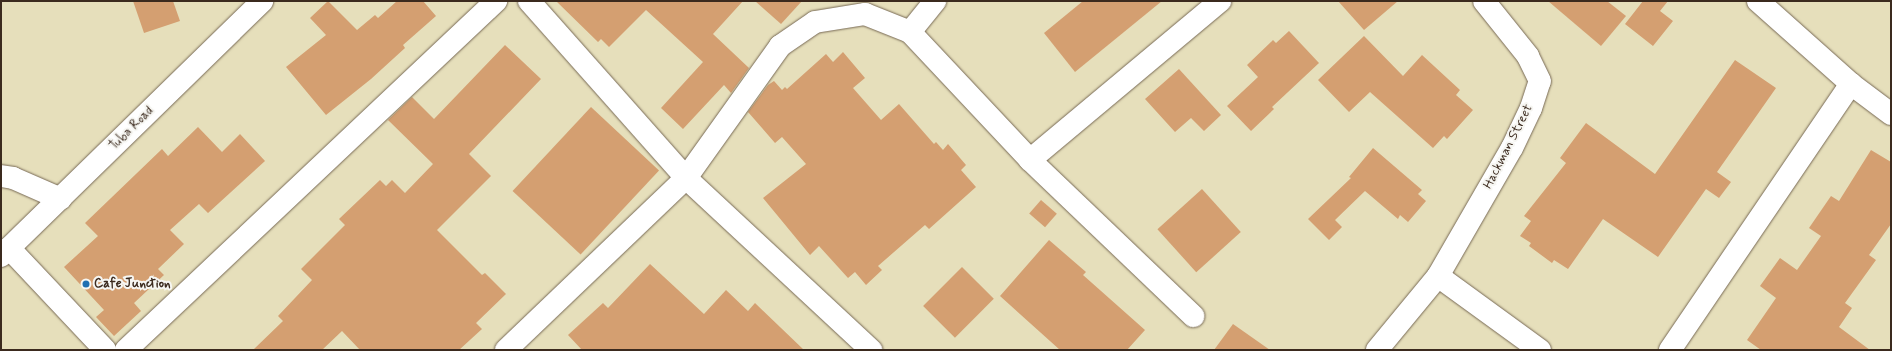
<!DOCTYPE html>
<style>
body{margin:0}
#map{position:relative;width:1892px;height:351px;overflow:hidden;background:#e6dfbb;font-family:Mynerve,sans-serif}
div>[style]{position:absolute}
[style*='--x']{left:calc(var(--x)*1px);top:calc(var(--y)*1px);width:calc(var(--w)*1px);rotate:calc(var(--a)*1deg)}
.building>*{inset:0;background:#d49f71;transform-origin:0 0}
.roads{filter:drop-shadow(0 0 1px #776955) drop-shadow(0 0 1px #776955)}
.minor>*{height:22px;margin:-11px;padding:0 11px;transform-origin:11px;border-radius:11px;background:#fff}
.tertiary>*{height:22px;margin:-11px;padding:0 11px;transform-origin:11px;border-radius:11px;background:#fff}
.dots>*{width:11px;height:11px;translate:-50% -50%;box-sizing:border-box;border:2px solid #f6f6f2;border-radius:50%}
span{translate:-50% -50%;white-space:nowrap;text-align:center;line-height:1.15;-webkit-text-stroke:4px #f6f6f2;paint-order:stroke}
.street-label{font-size:13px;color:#3b2a1e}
.poi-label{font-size:13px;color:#3b2a1e;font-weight:700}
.left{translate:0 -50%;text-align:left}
.frame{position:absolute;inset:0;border:2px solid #3b2a1e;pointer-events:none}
</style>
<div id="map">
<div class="building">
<i style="clip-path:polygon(133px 1px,173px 1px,180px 21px,144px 33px)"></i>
<i style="clip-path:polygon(328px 1px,357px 30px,375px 15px,378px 18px,397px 1px,423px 1px,436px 16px,403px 45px,405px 48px,371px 79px,326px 115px,286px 67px,326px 35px,310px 18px)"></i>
<i style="clip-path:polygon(556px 1px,743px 1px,713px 34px,749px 68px,731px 93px,724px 85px,683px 129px,661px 108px,703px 62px,646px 10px,609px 47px,601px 39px,598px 42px)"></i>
<i style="clip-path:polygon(755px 1px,802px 1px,781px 24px)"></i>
<i style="clip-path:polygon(1083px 1px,1162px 1px,1075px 72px,1044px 33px)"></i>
<i style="clip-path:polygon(1338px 1px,1398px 1px,1364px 30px)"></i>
<i style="clip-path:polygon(1548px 1px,1607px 1px,1626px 16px,1601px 46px)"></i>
<i style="clip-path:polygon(1643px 1px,1668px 1px,1660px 11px,1673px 21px,1653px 46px,1625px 24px)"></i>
<i style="clip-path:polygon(1289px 31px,1319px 63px,1272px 107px,1274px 109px,1251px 131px,1227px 106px,1258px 77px,1247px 65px,1273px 40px,1276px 43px)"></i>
<i style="clip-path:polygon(1364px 36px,1403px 76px,1422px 55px,1460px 90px,1456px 95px,1473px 110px,1447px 139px,1444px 136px,1433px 148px,1370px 92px,1349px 112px,1318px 80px)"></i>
<i style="clip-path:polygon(505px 45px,541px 79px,469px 154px,491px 176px,437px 230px,482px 275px,485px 273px,506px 294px,476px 323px,482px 329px,459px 350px,360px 350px,342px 331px,322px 350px,253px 350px,283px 321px,278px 316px,312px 280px,301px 269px,345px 225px,339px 219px,380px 180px,386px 186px,392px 180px,405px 193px,433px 164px,388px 120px,412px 97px,434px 119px)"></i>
<i style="clip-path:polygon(843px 52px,865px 78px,853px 88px,881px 120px,899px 104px,934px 144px,936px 142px,943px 150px,948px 144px,966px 165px,961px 170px,976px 187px,929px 229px,925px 225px,878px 266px,882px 270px,866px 285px,855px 272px,848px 278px,819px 246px,810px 255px,763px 198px,806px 164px,782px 137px,775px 143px,748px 112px,768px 85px,774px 81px,782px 90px,785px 87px,787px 89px,826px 54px,833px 62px)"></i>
<i style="clip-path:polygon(1735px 60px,1776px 88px,1717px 172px,1731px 182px,1719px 198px,1706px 189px,1658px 257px,1603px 219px,1568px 269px,1554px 260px,1552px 263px,1529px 246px,1531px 243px,1520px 236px,1531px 221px,1524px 216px,1566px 163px,1560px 158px,1586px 123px,1655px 174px)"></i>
<i style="clip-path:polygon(1179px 69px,1221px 115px,1204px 131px,1191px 118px,1175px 132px,1145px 99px)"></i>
<i style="left:591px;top:107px;width:93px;height:115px;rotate:43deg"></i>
<i style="clip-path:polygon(198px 127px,222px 152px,240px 134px,265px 161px,208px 213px,199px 204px,170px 230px,184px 244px,158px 269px,164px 275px,134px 303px,141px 311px,114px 336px,96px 317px,104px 310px,64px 267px,98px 236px,85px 223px,162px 149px,168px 156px)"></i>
<i style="clip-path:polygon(1373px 148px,1422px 190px,1418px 194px,1426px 201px,1408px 222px,1400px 215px,1398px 219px,1365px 191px,1335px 220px,1342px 227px,1329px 240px,1308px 219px,1351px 178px,1349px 177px)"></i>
<i style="clip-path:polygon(1871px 150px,1891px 162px,1891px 224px,1869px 255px,1876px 260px,1845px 303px,1852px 308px,1839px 327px,1870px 350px,1761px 350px,1747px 340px,1776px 298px,1760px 286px,1780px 258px,1797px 270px,1821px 236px,1809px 228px,1831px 196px,1839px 201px)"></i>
<i style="left:1202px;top:189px;width:58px;height:60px;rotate:48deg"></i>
<i style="left:1041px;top:200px;width:21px;height:18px;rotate:41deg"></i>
<i style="clip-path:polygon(1049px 240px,1086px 272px,1083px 275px,1145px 330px,1127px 350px,1060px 350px,1000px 296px)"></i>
<i style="clip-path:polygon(650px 264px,704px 314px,726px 290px,748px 311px,755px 303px,804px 350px,582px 350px,568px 335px,603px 303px,608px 308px)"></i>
<i style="left:962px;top:267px;width:45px;height:55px;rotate:45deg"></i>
<i style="clip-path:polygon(1233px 324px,1270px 350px,1214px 350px)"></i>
</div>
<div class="roads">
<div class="minor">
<i style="--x:529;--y:1;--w:237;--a:48.4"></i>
<i style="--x:686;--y:178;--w:253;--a:42.9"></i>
<i style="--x:1758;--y:1;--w:125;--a:41.7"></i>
<i style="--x:1851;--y:84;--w:50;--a:36.9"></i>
<i style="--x:910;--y:32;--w:40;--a:-51"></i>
<i style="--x:1030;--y:160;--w:248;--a:-39.9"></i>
<i style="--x:1;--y:176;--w:12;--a:9"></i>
<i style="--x:13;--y:178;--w:52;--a:23.6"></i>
<i style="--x:9;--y:248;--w:140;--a:46.7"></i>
<i style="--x:1438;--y:276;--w:126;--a:36"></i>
<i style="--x:126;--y:350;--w:509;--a:-43.33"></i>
<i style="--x:506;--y:350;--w:249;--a:-43.7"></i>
<i style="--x:686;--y:178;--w:162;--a:-54.5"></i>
<i style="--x:780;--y:46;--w:42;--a:-34.4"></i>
<i style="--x:815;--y:22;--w:51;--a:-9.1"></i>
<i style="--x:865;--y:14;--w:48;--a:21.8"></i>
<i style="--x:910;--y:32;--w:175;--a:46.8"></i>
<i style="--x:1030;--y:160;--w:226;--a:43.7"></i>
<i style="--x:1377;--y:350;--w:96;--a:-50.5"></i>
<i style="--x:1438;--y:276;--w:148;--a:-60"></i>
<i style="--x:1512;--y:148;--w:44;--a:-64.6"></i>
<i style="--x:1531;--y:108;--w:28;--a:-72"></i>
<i style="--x:1540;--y:81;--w:28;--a:-116"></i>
<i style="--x:1528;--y:56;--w:70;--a:-128.7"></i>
<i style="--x:1670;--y:350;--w:322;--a:-55.8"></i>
</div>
<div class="tertiary">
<i style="--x:1;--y:256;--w:365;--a:-44.3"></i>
</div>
</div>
<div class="dots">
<i style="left:86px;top:284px;background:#1f6fb2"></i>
</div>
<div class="street-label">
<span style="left:132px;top:129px;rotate:-45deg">Tuba Road</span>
<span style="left:1509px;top:147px;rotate:-63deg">Hackman Street</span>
</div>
<div class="poi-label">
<span class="left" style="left:94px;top:284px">Cafe Junction</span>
</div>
<div class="frame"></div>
</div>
